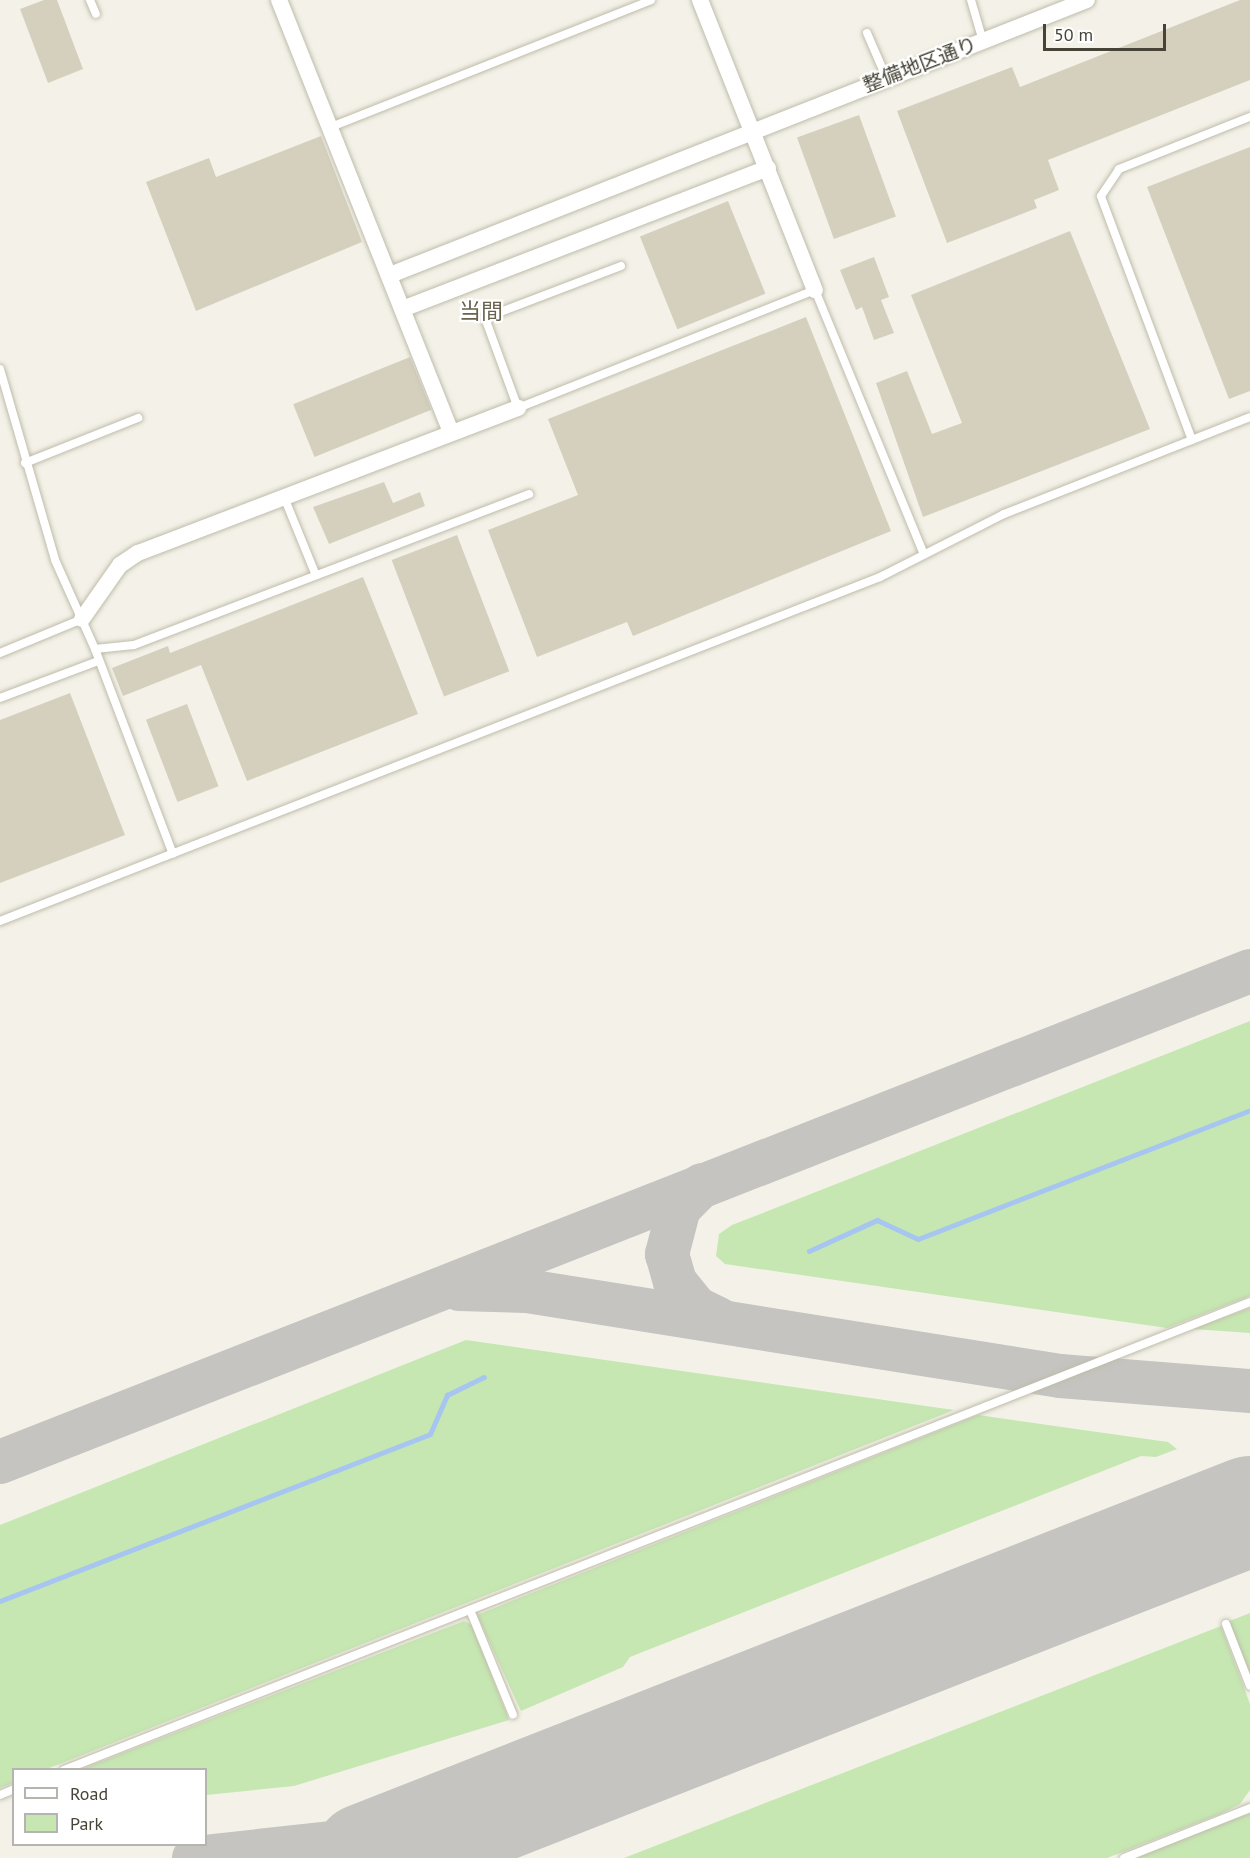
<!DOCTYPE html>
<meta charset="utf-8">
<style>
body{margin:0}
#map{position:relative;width:1250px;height:1858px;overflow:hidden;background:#f4f2e8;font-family:"PT Sans","Noto Sans JP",sans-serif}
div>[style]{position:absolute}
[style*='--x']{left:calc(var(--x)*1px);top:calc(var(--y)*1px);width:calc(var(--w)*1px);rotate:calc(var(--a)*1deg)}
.green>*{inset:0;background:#c6e7b2}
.stream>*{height:5px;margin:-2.5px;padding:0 2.5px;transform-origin:2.5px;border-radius:2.5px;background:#a6c5f0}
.taxiway>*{height:44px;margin:-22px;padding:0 22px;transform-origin:22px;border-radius:22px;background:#c6c4c0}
.runway>*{height:110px;margin:-55px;padding:0 55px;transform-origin:55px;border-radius:55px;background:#c6c4c0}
.building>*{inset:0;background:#d5d0be;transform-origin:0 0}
.roads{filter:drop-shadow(0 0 2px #bfbcab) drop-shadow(0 0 2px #bfbcab)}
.service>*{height:8px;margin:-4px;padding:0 4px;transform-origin:4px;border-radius:4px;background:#fff}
.minor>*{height:16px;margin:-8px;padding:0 8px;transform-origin:8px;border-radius:8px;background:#fff}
span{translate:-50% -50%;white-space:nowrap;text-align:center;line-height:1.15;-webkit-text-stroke:4.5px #fff;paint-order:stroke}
.street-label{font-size:20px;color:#474437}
.quarter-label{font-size:22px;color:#6a644e}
.legend{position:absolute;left:12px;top:1768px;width:195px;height:78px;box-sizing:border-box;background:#fff;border:2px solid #b5b4af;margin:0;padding:8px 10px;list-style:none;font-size:18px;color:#474437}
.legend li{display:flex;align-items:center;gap:12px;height:30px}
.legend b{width:30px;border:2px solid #b5b4af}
.scale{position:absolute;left:1043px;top:24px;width:123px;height:27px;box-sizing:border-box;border:3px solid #474437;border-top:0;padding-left:8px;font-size:18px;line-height:21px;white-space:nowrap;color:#474437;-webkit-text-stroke:4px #fff;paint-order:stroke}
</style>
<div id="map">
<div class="green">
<i style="clip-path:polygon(1250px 1021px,1250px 1296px,1167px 1328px,725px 1264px,716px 1256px,719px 1234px,732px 1225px)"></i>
<i style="clip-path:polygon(1250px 1308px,1250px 1333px,1193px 1329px)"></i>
<i style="clip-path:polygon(466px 1340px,954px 1410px,47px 1769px,14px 1770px,13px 1783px,0 1788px,0 1525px)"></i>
<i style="clip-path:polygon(978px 1415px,1168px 1442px,1177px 1449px,1156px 1457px,1141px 1456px,630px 1657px,623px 1667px,521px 1711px,477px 1615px)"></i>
<i style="clip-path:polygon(1250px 1613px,1250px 1682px,1227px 1622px)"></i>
<i style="clip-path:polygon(464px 1621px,472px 1625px,509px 1720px,294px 1786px,206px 1795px,206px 1770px,79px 1770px)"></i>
<i style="clip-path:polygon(1221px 1626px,1250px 1704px,1250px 1790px,1240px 1804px,1220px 1814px,1107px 1858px,624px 1858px)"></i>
<i style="clip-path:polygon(1250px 1813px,1250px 1858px,1136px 1858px)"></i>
</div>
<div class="stream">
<i style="--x:809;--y:1251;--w:75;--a:-24.5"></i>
<i style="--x:877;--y:1220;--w:45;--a:24.9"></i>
<i style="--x:918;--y:1239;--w:356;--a:-21.2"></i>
<i style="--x:0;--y:1601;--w:461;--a:-21.2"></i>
<i style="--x:430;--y:1434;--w:43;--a:-66.4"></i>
<i style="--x:447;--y:1395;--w:41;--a:-25.9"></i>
</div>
<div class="taxiway">
<i style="--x:702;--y:1185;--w:33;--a:135"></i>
<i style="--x:679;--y:1208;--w:48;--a:104.6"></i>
<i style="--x:667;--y:1254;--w:29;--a:74"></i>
<i style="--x:675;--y:1282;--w:33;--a:51"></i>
<i style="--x:696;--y:1308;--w:25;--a:26"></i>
<i style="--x:459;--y:1289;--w:68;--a:1.7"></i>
<i style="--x:527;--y:1291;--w:540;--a:9.06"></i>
<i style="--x:1060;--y:1376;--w:191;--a:4.5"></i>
<i style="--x:0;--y:1462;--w:1343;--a:-21.44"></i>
<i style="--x:194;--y:1858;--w:239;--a:-6.2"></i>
</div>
<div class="runway">
<i style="--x:367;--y:1858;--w:949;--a:-21.45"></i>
</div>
<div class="building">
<i style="clip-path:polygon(44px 0,57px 0,83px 69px,48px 83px,20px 9px)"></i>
<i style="clip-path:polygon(1240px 0,1250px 0,1250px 80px,1048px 160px,1059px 190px,1034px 200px,1037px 208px,947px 243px,897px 111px,1012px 67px,1020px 87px)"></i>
<i style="left:859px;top:115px;width:108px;height:66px;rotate:70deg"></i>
<i style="clip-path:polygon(321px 136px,362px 242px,196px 311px,146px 182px,209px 158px,216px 177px)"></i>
<i style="clip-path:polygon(1250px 147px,1250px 391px,1229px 399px,1147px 187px)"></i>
<i style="left:728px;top:201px;width:100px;height:95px;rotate:68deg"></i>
<i style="clip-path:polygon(1070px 231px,1150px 429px,923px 517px,876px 383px,907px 371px,932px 434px,962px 423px,911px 295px)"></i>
<i style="clip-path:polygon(874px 257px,889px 297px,881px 300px,894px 333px,874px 340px,862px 307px,856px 310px,840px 270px)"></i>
<i style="clip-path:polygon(806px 317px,891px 531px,633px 636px,627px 622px,537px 657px,488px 530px,578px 495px,548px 419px)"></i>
<i style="left:410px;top:357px;width:57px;height:126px;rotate:68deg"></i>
<i style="clip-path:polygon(384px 482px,393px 503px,420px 492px,425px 506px,329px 544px,313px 507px)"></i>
<i style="left:457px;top:535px;width:146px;height:70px;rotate:69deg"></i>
<i style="clip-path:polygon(363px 577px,418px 714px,247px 781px,201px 665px,123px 696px,112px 668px,168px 646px,170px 653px)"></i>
<i style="clip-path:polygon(70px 693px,125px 835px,0 883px,0 720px)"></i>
<i style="left:187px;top:704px;width:88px;height:44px;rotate:69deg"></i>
</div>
<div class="roads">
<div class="service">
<i style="--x:90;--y:0;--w:15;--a:67"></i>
<i style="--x:971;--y:0;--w:43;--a:73.7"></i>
<i style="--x:867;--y:33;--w:48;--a:66.6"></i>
<i style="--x:331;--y:127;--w:344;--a:-21.6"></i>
<i style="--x:621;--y:266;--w:146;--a:159.1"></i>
<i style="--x:485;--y:318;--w:96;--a:69.9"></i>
<i style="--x:518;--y:408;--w:320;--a:-21.7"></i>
<i style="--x:815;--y:290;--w:286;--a:67.6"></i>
<i style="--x:0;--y:369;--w:199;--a:73.9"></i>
<i style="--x:55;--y:560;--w:98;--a:65.8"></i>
<i style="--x:95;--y:649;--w:219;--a:69.2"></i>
<i style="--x:1192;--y:440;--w:260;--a:-110.5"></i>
<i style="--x:1101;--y:196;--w:32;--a:-56"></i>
<i style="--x:1119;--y:169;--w:141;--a:-21.7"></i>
<i style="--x:25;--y:463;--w:122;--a:-21.7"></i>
<i style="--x:284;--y:497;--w:82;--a:67.8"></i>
<i style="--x:95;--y:649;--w:39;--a:-6"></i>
<i style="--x:134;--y:645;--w:423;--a:-20.9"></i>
<i style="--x:0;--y:653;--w:89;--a:-22.5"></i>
<i style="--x:0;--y:698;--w:105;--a:-20.7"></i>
<i style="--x:0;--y:921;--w:945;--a:-21.35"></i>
<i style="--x:880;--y:577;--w:139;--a:-26.9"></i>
<i style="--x:1004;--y:514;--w:264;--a:-21.5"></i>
<i style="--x:470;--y:1610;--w:113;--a:67.7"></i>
<i style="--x:1226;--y:1624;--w:66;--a:68.8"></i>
<i style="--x:64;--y:1770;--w:1275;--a:-21.53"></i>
<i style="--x:0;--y:1795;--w:15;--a:-23"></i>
<i style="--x:1124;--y:1858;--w:136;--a:-21.6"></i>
</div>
<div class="minor">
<i style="--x:279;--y:0;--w:465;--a:68.3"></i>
<i style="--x:700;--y:0;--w:312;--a:68.4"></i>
<i style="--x:390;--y:275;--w:749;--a:-21.53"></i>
<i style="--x:405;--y:308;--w:389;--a:-21.1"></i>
<i style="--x:82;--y:619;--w:66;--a:-54.9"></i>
<i style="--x:120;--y:565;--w:22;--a:-34"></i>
<i style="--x:138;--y:553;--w:407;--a:-20.9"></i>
</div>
</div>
<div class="street-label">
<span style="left:920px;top:65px;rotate:-21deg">整備地区通り</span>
</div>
<div class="quarter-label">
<span style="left:481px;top:312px">当間</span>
</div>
<ul class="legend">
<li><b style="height:8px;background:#fff"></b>Road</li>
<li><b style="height:16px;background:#c6e7b2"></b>Park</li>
</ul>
<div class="scale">50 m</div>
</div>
